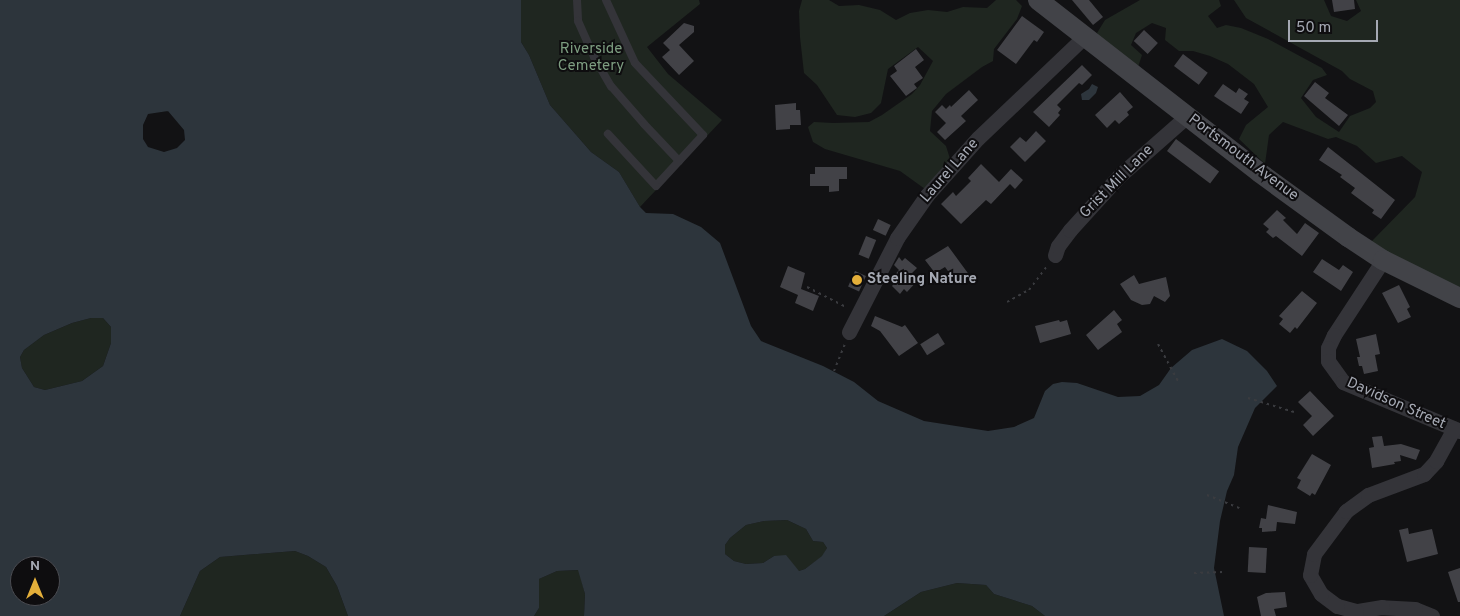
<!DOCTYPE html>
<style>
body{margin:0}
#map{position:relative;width:1460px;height:616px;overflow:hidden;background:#121214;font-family:Overpass,sans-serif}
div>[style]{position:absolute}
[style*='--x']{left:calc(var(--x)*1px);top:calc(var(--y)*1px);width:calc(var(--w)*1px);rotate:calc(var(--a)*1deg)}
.green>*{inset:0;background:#1f2620}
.water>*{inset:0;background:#2d353c}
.building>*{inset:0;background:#424247;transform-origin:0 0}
.path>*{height:2px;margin-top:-1px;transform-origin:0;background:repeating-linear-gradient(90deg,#3a3b3f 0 2.5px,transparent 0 6.5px)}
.service>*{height:8px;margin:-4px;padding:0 4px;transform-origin:4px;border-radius:4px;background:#343439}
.minor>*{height:15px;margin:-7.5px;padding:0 7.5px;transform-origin:7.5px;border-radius:7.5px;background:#343439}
.secondary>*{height:20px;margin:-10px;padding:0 10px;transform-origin:10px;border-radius:10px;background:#424348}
.dots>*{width:14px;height:14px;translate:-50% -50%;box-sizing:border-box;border:2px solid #0e0d0f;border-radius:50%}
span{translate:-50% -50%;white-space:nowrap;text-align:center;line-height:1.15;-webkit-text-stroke:4px #0e0d0f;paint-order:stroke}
.park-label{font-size:15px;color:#7d9d80}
.street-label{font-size:15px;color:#a5a9b3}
.poi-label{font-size:15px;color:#a5a9b3;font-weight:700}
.left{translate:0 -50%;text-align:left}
.north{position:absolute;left:10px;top:556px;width:50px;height:50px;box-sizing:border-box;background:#0e0d0f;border:1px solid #4a4b51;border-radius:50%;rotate:0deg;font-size:14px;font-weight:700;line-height:20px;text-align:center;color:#a5a9b3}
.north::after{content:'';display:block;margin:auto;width:18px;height:22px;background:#e4af3a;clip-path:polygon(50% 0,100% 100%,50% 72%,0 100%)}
.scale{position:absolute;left:1288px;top:20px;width:90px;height:22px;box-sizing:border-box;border:2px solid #a5a9b3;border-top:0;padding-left:6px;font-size:15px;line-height:18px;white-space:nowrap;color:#a5a9b3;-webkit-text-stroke:4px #0e0d0f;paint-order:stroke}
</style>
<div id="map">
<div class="green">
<i style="clip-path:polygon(521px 0,699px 0,700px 4px,647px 47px,668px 74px,722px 120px,640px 207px,619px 172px,591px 152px,550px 105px,529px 55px,521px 42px)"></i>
<i style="clip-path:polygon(802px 0,829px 0,839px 6px,859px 5px,880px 10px,896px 20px,910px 13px,928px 10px,947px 12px,963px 7px,987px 8px,996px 0,1016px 0,1022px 6px,1017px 19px,994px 49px,993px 61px,982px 67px,946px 94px,932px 111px,930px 131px,946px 146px,951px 162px,925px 189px,900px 171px,825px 149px,813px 142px,808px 127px,814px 122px,833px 123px,869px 122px,882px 115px,912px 94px,920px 85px,933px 61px,918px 47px,888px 69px,881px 103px,871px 113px,855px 117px,837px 115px,817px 85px,804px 73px,800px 37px,799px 11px)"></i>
<i style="clip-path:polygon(1140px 0,1219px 0,1221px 6px,1208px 16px,1217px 28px,1226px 25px,1241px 28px,1268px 39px,1322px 68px,1327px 75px,1313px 80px,1301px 98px,1316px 117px,1339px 132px,1350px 116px,1370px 108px,1376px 102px,1373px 91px,1350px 79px,1342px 71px,1246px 18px,1234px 0,1324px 0,1331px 16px,1347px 21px,1361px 11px,1356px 0,1460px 0,1460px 291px,1370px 243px,1415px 197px,1422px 172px,1402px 156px,1376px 163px,1357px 146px,1336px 137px,1328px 139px,1283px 122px,1269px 135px,1265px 164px,1239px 139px,1246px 125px,1268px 107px,1254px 84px,1228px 64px,1210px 56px,1193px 51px,1179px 51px,1165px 40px,1166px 28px,1152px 23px,1136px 33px,1131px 45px,1142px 55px,1138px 67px,1104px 46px,1097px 33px,1105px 20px)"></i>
<i style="clip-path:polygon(91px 318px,103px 318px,111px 327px,111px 343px,103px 366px,82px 381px,45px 390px,34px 387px,22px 368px,20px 357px,24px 350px,44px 335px,72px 323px)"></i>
<i style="clip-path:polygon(787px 520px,806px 529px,813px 541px,823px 542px,827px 548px,823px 556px,805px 569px,799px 571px,774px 556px,763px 563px,746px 564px,734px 561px,725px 554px,725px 545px,730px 538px,746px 525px,764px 521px)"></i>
<i style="clip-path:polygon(295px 551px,308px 556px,326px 567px,337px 586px,348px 616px,180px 616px,200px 571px,220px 557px)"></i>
<i style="clip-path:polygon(579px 570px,585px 594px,584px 616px,534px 616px,539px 608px,539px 579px,557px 571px)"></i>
<i style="clip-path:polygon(957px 583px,986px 585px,994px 594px,1032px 606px,1045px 616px,884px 616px,921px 592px)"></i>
</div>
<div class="water">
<i style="clip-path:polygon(evenodd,0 0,521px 0,521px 42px,529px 55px,550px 105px,591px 152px,619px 172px,640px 207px,646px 213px,673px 214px,701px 227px,720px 243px,751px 326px,761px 341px,823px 366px,854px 382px,878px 401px,924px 421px,988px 431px,1014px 427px,1034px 418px,1045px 391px,1053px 384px,1062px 382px,1077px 383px,1118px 397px,1140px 396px,1159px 385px,1171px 368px,1192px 350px,1222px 339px,1247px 351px,1267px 371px,1277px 386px,1255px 408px,1238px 447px,1234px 475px,1227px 491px,1220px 521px,1214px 568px,1224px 616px,1045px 616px,1032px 606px,994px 594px,986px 585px,957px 583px,921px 592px,884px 616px,584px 616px,585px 594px,578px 570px,557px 571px,539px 579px,539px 608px,534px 616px,348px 616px,337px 586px,326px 567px,308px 556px,295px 551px,220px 557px,200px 571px,180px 616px,0 616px,0 0,168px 111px,184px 130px,185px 140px,177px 148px,164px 152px,148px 147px,143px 139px,143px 125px,148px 114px,168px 111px,0 0,91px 318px,103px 318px,111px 327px,111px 343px,103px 366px,82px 381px,45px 390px,34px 387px,22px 368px,20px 357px,24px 350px,44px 335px,72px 323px,91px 318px,0 0,787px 520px,806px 529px,813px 541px,823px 542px,827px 548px,822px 556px,805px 569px,799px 571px,786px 555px,774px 556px,763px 563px,746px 564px,734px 561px,725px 554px,725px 545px,730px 538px,746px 525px,764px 521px,787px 520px,0 0,20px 566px,50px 566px,50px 596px,20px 596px,20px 566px)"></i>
<i style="clip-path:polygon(1092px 84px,1098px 87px,1096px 93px,1089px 100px,1082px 100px,1081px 94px,1089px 89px)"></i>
</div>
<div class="building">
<i style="clip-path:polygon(1072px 0,1089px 0,1103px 17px,1093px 25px)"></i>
<i style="clip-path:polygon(1332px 0,1354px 0,1355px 9px,1334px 12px)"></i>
<i style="clip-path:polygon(1022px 16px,1044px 32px,1037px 42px,1034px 40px,1016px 64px,997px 50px)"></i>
<i style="clip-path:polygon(684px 23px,694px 26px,694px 32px,679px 45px,694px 61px,679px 75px,662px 57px,670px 50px,663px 43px)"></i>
<i style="left:1144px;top:30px;width:19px;height:15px;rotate:43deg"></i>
<i style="clip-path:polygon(916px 49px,924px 60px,915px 67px,923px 78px,914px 84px,917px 88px,906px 96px,890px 76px,897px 71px,894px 66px)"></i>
<i style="left:1183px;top:54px;width:31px;height:15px;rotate:37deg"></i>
<i style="clip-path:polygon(1082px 65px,1092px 75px,1082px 85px,1079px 83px,1057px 105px,1061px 109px,1058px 113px,1060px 115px,1049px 127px,1033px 112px)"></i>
<i style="clip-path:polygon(1315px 82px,1329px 93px,1325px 98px,1348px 115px,1339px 126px,1304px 96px)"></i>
<i style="clip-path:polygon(1223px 84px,1236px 93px,1239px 88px,1248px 94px,1244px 99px,1249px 102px,1241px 114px,1214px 96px)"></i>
<i style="clip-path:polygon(969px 90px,978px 100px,961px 116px,966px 121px,945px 140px,937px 132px,946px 123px,935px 112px,942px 105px,946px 109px,950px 105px,951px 107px)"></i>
<i style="clip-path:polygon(1120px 92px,1133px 107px,1127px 112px,1129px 115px,1119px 124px,1115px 120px,1107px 128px,1095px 115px)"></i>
<i style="clip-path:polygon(796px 103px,796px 110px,800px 110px,801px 125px,790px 125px,790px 129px,776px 130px,775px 105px)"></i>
<i style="clip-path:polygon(1036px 131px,1046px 141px,1025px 162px,1010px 147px,1020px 137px,1026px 142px)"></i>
<i style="left:1176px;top:139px;width:54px;height:15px;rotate:37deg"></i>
<i style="clip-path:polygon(1328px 147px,1395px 200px,1381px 219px,1372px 213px,1374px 210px,1351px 193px,1355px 188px,1340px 177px,1342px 175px,1319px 160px)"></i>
<i style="clip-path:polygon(981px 164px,999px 182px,1011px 169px,1023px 180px,1015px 189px,1010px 184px,991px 204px,986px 200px,961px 224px,941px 204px,953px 192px,956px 196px,971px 181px,968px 178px)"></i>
<i style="clip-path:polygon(815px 167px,847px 167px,847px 179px,839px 179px,839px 191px,829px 192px,829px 186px,810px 186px,810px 174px,815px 174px)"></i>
<i style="clip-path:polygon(1277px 210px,1286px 218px,1283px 220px,1297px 234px,1305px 223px,1319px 233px,1302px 256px,1276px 236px,1273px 238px,1266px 232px,1269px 229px,1263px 224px)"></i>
<i style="left:878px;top:219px;width:14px;height:12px;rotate:25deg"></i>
<i style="left:866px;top:236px;width:11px;height:20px;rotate:22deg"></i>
<i style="clip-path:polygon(948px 246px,970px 276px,958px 285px,945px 267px,935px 273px,925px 260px)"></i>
<i style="clip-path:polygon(899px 257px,902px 261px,905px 258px,917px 268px,911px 274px,918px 280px,907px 292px,904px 289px,900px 294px,892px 286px,896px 281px,892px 278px,899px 270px,894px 265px)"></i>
<i style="clip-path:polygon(1322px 259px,1339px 270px,1343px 265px,1353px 272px,1341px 291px,1313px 272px)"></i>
<i style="clip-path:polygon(788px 266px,805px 273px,801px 289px,819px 296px,813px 311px,795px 303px,798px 295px,780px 287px)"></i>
<i style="left:855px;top:271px;width:12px;height:17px;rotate:24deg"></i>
<i style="clip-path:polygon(1134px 275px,1139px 284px,1166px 277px,1170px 296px,1165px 302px,1154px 296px,1150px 304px,1142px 305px,1131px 300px,1120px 284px)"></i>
<i style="clip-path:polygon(1399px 285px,1410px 307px,1407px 309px,1411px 317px,1398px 323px,1382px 293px)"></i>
<i style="clip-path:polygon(1302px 291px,1317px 303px,1297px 329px,1295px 327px,1290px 333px,1279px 324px,1283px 319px,1279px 316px)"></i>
<i style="clip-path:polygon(1114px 310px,1122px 320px,1117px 324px,1122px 332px,1098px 350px,1086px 335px)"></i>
<i style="clip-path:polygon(875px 316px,902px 327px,905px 325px,918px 343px,899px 356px,880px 331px,871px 326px)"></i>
<i style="clip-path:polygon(1059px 320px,1060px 322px,1067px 320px,1071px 334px,1040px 343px,1035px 326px)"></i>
<i style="left:938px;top:333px;width:13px;height:21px;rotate:58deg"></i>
<i style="clip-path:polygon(1376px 334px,1380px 354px,1375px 355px,1378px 371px,1364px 374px,1362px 366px,1359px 366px,1357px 357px,1360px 357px,1356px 339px)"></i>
<i style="clip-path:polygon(1310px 391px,1334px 416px,1313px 436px,1303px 425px,1312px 416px,1298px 402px)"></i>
<i style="clip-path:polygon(1382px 436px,1384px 446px,1401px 444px,1420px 450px,1416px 460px,1400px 455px,1401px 461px,1394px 462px,1395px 464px,1372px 468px,1369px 448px,1374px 447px,1372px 437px)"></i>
<i style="clip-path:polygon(1312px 454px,1331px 465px,1315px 495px,1312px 493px,1310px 496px,1297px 488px,1301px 480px,1297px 478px)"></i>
<i style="clip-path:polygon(1268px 505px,1297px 512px,1295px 524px,1277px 522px,1276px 531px,1262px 532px,1262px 528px,1259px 528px,1261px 518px,1266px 519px)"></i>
<i style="clip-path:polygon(1408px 528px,1409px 534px,1432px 529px,1438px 554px,1407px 562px,1399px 530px)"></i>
<i style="left:1249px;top:547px;width:18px;height:25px;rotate:3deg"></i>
<i style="clip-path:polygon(1460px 568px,1460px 602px,1458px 602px,1448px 572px)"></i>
<i style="clip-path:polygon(1285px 592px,1287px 607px,1274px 609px,1276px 616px,1261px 616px,1257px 597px,1266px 593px)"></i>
</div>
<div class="path">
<i style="--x:807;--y:287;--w:44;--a:27.1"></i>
<i style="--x:1007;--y:302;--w:25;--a:-29"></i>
<i style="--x:1029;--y:290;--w:31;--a:-53"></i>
<i style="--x:1158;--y:344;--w:44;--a:61.7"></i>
<i style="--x:834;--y:371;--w:29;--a:-68"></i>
<i style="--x:1248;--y:398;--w:48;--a:16.9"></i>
<i style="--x:1207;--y:495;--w:35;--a:22"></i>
<i style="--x:1194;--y:573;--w:29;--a:-2"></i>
</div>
<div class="service">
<i style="--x:577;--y:0;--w:21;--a:87"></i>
<i style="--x:578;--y:21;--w:39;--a:66"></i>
<i style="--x:594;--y:57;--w:34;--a:60"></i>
<i style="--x:611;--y:86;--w:50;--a:49"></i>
<i style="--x:644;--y:124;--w:51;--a:46.6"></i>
<i style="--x:606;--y:0;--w:69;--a:65.3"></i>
<i style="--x:635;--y:63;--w:99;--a:46.6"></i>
<i style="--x:703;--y:135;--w:69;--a:132.7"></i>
<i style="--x:656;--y:186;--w:71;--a:-132.7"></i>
</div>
<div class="minor">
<i style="--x:1055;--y:255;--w:9;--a:-72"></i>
<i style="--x:1058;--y:246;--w:20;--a:-53"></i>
<i style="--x:1070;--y:230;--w:73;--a:-47.8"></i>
<i style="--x:1119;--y:176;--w:91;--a:-41.4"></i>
<i style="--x:1383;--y:260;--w:90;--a:123.2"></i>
<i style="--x:1334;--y:335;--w:14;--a:115"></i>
<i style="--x:1328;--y:348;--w:13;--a:90"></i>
<i style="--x:1328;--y:361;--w:26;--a:54"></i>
<i style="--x:1343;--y:382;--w:127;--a:22.7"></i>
<i style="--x:849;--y:332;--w:106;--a:-62.9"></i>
<i style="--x:897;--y:238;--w:52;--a:-55.1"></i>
<i style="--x:927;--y:195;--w:76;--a:-48.2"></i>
<i style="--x:978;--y:138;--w:148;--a:-43.6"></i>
<i style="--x:1432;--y:616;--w:18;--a:-158"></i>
<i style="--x:1415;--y:609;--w:33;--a:-177"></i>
<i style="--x:1382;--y:607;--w:26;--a:171"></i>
<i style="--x:1356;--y:611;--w:20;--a:-165"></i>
<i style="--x:1337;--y:606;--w:20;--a:-143"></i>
<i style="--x:1321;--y:594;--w:22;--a:-120"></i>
<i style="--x:1310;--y:575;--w:21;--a:-79"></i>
<i style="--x:1314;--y:554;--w:54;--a:-53.3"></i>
<i style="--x:1346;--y:511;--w:27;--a:-36"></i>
<i style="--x:1368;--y:495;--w:60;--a:-20.6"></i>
<i style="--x:1424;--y:474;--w:18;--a:-47"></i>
<i style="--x:1436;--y:461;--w:37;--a:-61"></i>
</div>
<div class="secondary">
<i style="--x:1038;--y:0;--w:281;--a:37.9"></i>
<i style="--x:1260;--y:173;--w:109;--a:36"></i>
<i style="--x:1348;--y:237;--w:42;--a:33.3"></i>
<i style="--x:1383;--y:260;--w:86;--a:26.3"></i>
</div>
<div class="dots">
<i style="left:857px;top:280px;background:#e4af3a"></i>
</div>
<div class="park-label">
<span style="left:591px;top:58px">Riverside<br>Cemetery</span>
</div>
<div class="street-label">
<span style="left:1243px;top:158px;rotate:37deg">Portsmouth Avenue</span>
<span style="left:950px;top:171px;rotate:-49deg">Laurel Lane</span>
<span style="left:1117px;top:182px;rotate:-45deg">Grist Mill Lane</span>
<span style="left:1396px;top:404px;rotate:24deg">Davidson Street</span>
</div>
<div class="poi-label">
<span class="left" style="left:867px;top:280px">Steeling Nature</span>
</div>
<div class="north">N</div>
<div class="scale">50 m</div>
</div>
